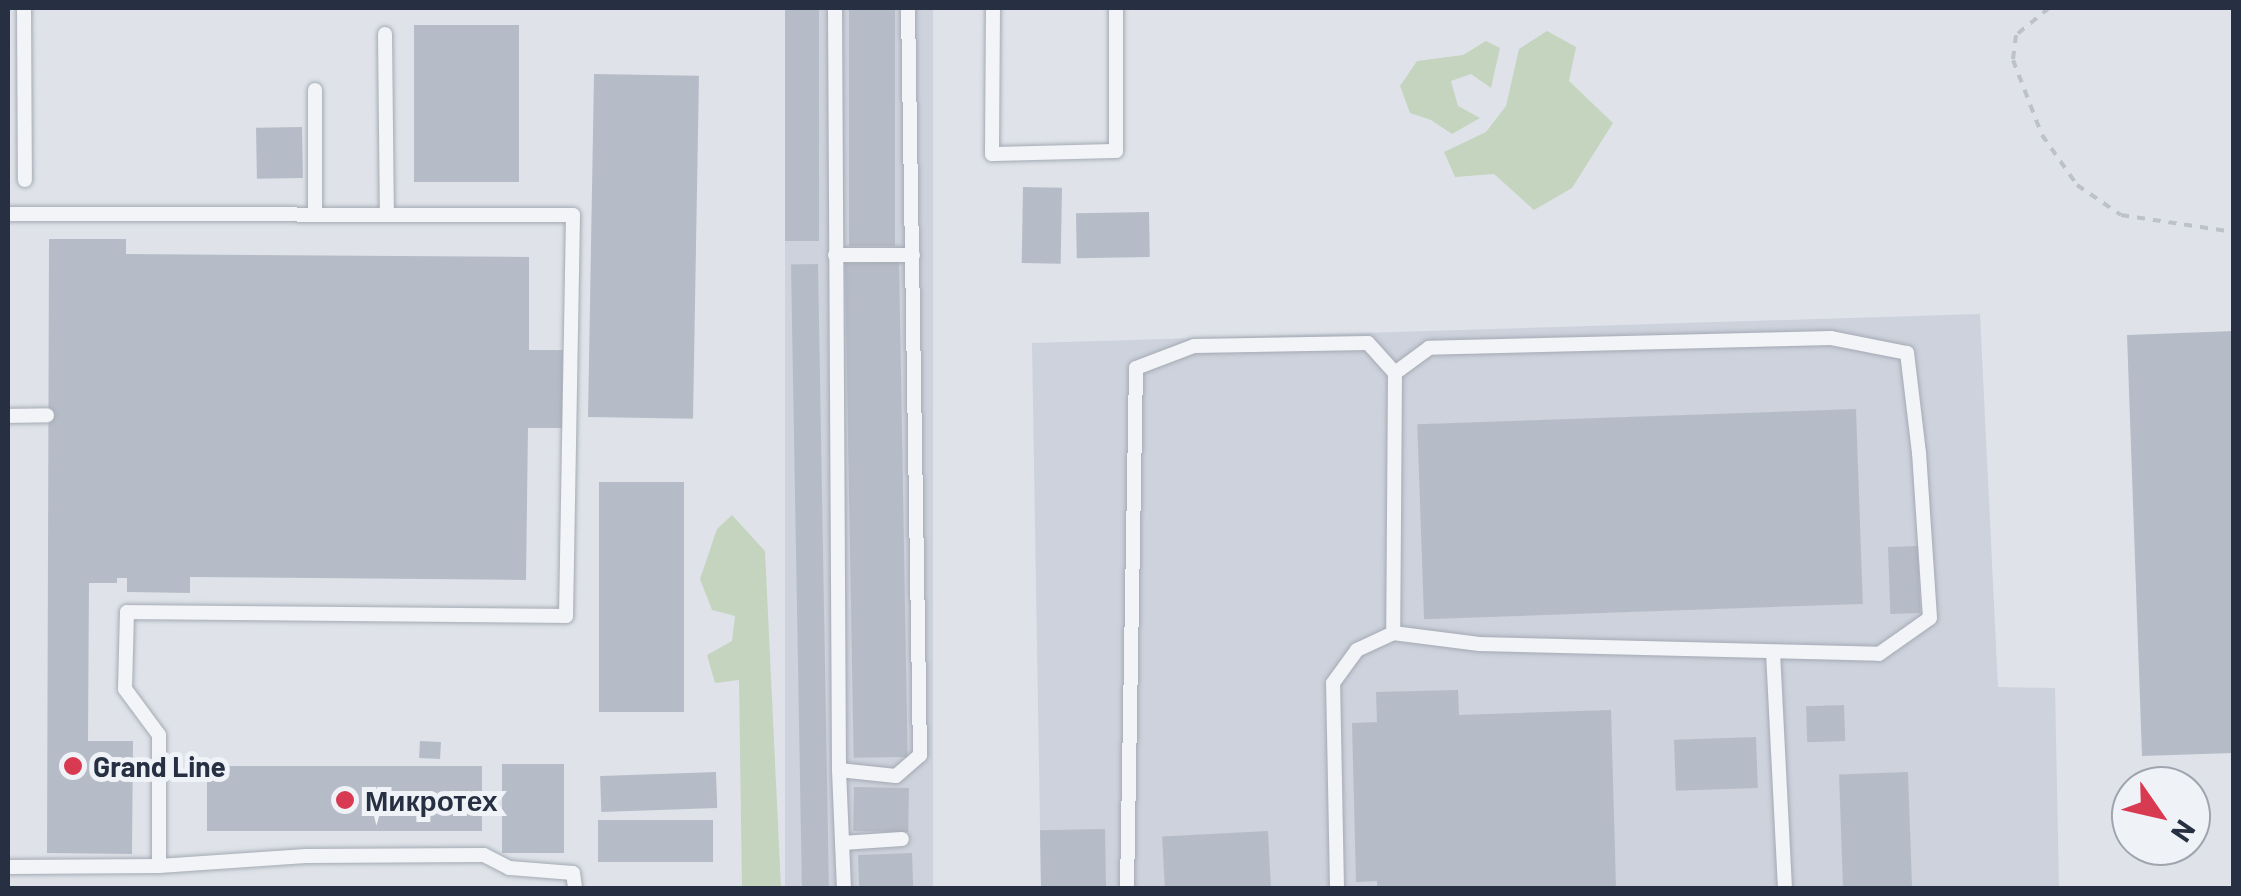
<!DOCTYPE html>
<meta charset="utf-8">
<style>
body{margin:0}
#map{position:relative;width:2241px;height:896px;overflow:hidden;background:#dfe3e9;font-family:Barlow,sans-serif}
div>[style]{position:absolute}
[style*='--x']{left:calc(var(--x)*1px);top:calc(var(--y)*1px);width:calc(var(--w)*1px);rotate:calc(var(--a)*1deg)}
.built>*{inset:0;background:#cdd2dc;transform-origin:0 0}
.green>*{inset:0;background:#c4d4bf}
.building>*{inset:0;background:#b6bcc7;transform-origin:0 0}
.path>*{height:4px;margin-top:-2px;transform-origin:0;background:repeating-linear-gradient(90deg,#bdc1c8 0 8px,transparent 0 16px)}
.roads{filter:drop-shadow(0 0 2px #a4aab4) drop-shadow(0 0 2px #a4aab4)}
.lane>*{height:14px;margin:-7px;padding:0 7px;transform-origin:7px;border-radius:7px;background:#f2f4f7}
.dots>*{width:28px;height:28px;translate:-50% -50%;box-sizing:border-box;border:5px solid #eff2f7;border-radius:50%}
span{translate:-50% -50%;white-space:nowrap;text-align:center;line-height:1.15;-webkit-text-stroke:10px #eff2f7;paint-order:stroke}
.poi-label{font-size:28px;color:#263042;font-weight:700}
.left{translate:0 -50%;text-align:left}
.frame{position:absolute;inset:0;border:10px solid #263042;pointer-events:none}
.north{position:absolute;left:2111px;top:766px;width:100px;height:100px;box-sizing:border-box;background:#eff2f7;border:2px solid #9fa4af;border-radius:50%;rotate:124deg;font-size:28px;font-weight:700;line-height:40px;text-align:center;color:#263042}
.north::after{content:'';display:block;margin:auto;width:35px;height:45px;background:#d83a51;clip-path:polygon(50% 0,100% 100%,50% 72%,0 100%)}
</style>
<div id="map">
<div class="built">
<i style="left:785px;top:8px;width:148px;height:880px"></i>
<i style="clip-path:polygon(1980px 314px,1998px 687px,2055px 688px,2059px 888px,1041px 888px,1032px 343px)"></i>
</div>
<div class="green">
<i style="clip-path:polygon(1547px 31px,1576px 47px,1569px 81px,1613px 123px,1572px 188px,1534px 210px,1494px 174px,1455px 177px,1444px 152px,1486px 132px,1506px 106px,1519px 49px)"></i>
<i style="clip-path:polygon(1486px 41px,1500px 48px,1491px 88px,1471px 74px,1451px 81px,1458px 106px,1480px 118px,1452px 134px,1431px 120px,1410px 113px,1400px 86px,1417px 61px,1463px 55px)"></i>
<i style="clip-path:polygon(732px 515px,765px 551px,781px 888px,742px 888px,739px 680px,715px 683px,707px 655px,732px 641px,735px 616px,712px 610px,700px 579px,717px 529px)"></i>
</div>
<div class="building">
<i style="left:785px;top:8px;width:34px;height:233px"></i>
<i style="left:849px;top:8px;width:46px;height:238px"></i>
<i style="left:519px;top:25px;width:157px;height:105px;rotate:90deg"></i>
<i style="left:594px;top:74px;width:105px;height:343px;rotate:1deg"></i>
<i style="left:302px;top:127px;width:51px;height:46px;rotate:89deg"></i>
<i style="left:1023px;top:187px;width:39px;height:76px;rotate:1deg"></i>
<i style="left:1149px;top:212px;width:45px;height:73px;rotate:89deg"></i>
<i style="clip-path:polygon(49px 239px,126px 239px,126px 254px,529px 257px,529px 350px,563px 350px,562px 428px,528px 428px,526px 580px,190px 577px,190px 593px,127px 592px,127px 578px,117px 578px,117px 583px,89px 583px,88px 741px,133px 741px,132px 854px,47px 853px)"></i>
<i style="left:899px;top:262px;width:495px;height:54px;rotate:89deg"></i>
<i style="left:818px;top:264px;width:624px;height:27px;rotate:89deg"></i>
<i style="clip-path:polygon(2234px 331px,2234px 753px,2142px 756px,2127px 335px)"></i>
<i style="left:1856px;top:409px;width:195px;height:439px;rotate:88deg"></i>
<i style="left:599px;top:482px;width:85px;height:230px"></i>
<i style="left:1918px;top:546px;width:67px;height:30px;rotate:88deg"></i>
<i style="clip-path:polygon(1458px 690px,1459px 715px,1611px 710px,1616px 888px,1377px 888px,1377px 881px,1356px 882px,1352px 723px,1377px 722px,1376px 692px)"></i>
<i style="left:1844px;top:705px;width:36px;height:38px;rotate:88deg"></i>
<i style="left:1756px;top:737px;width:51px;height:82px;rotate:88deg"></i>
<i style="left:420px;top:741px;width:21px;height:17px;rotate:3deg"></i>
<i style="left:502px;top:764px;width:62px;height:89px"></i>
<i style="left:482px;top:766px;width:65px;height:275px;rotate:90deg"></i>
<i style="left:716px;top:772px;width:36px;height:116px;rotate:88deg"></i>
<i style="left:1908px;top:772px;width:116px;height:69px;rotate:88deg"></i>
<i style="left:854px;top:787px;width:55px;height:44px;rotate:1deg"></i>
<i style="left:713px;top:820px;width:42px;height:115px;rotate:90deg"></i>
<i style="left:1105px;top:829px;width:59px;height:65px;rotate:89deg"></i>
<i style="left:1268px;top:831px;width:57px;height:106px;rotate:87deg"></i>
<i style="left:912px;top:853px;width:35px;height:54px;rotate:88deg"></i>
</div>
<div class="path">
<i style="--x:2049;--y:8;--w:43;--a:140.7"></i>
<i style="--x:2016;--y:35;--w:25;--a:97"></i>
<i style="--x:2013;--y:60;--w:80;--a:68.9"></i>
<i style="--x:2042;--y:135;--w:61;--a:55"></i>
<i style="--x:2077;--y:185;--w:53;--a:34.3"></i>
<i style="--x:2121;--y:215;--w:114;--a:8.6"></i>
</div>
<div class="roads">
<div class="lane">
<i style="--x:24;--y:8;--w:172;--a:89.7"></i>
<i style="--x:835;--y:8;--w:762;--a:89.7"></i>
<i style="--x:839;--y:770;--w:118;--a:87.6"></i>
<i style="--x:993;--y:8;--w:146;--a:90.4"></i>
<i style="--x:992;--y:154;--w:124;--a:-1.4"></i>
<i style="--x:1116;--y:151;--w:143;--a:-90"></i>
<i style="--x:385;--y:34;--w:179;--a:89.4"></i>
<i style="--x:315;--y:90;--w:124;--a:90"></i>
<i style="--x:8;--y:214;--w:565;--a:0.1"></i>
<i style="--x:573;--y:215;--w:401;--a:91"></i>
<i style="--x:566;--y:616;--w:439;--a:-179.5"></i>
<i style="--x:127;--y:612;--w:77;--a:91.5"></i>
<i style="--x:125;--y:689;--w:57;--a:53.5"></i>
<i style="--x:159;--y:735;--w:131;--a:90"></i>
<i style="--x:159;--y:866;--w:151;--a:179.6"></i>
<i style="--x:835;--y:255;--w:78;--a:0"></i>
<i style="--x:8;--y:416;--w:39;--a:-1"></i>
<i style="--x:1773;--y:652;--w:236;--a:87.1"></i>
<i style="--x:839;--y:770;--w:57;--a:6"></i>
<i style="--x:896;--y:776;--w:32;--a:-41"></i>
<i style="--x:920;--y:755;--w:747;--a:-90.92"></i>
<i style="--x:842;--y:843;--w:60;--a:-3.8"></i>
<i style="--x:159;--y:866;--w:147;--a:-3.9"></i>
<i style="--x:306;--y:856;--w:178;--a:-0.3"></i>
<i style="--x:484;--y:855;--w:28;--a:27"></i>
<i style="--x:509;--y:868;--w:64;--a:4.5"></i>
<i style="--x:573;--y:873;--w:15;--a:82"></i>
<i style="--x:1127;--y:888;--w:520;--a:-89.01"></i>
<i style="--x:1136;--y:368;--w:62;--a:-20.8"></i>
<i style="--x:1194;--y:346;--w:174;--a:-1"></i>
<i style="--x:1368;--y:343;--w:40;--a:48"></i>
<i style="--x:1337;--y:888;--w:205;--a:-91.1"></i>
<i style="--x:1333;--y:683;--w:41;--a:-54"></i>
<i style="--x:1357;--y:650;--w:40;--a:-25"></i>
<i style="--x:1393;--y:633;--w:87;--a:7.3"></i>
<i style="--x:1479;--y:644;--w:400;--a:1.4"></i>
<i style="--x:1879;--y:654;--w:62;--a:-35.2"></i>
<i style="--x:1930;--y:618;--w:165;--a:-93.8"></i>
<i style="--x:1919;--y:453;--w:101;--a:-96.8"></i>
<i style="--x:1907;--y:353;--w:77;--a:-168.8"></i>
<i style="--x:1831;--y:338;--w:402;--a:178.6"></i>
<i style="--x:1429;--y:348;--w:42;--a:143.7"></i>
<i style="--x:1395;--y:373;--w:260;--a:90.4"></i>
</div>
</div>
<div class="dots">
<i style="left:73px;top:766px;background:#d83a51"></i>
<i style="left:345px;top:800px;background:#d83a51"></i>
</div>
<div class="poi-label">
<span class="left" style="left:93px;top:766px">Grand Line</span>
<span class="left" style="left:365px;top:800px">Микротех</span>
</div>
<div class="frame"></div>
<div class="north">N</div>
</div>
